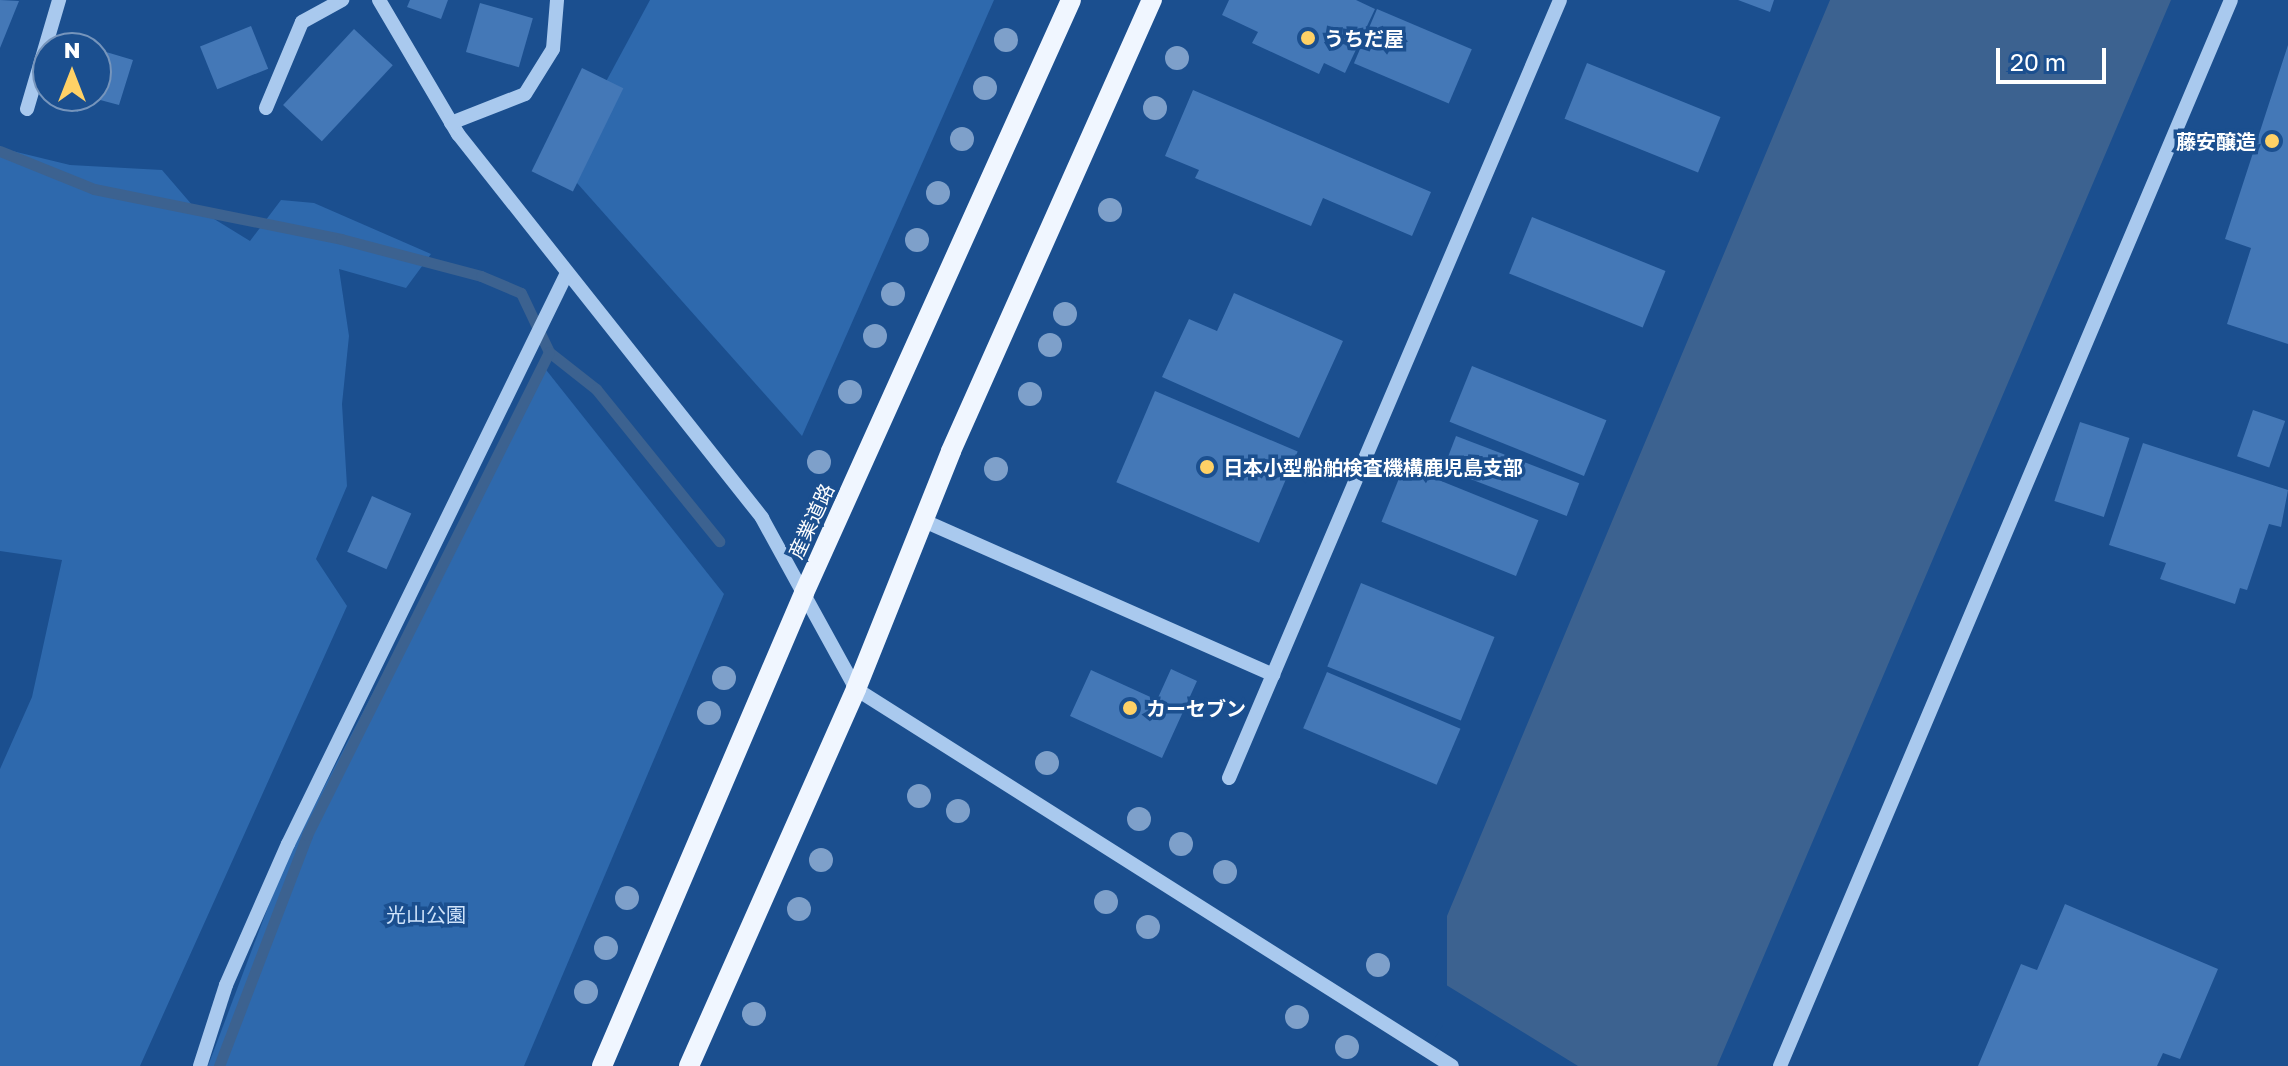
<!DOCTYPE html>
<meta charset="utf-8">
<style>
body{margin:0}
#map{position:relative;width:2288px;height:1066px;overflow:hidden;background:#1b4f8f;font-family:"Golos Text","Noto Sans JP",sans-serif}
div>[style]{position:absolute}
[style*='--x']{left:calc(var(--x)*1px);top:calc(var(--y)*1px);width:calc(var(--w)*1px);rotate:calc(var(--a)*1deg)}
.green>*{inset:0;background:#2e69ad}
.water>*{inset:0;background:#3c6290}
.pier>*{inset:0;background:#1b4f8f}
.stream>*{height:11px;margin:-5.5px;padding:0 5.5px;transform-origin:5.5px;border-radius:5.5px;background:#3c6290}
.building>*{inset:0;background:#4478b7;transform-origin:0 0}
.minor>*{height:14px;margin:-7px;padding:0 7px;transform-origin:7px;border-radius:7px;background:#a9c9ee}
.major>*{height:20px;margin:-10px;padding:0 10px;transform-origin:10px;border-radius:10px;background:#f0f6ff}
.trees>*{width:24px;height:24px;margin:-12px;border-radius:50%;background:#7ea0ca}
.dots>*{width:22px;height:22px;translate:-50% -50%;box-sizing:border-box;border:4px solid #1b4f8f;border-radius:50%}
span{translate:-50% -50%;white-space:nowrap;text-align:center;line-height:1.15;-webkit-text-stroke:7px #1b4f8f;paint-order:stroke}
.poi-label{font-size:20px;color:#fff;font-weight:700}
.left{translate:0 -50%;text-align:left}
.right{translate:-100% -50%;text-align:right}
.street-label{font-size:20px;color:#fff}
.park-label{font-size:20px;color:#cfe3fa}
.north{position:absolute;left:32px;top:32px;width:80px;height:80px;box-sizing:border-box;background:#1b4f8f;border:2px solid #7695bc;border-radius:50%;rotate:0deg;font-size:22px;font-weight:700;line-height:32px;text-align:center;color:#fff}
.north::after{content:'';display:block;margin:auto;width:28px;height:36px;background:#ffd166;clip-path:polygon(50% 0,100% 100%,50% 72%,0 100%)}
.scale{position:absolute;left:1996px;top:48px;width:110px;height:36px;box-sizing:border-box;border:4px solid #fff;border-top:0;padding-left:10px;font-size:24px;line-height:28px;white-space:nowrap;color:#fff;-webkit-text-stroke:6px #1b4f8f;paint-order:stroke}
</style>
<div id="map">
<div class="green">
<i style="clip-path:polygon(650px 0,994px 0,802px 436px,561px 165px)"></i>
<i style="clip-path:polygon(0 148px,70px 165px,162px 170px,193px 206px,250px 241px,281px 200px,314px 203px,431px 254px,406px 288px,339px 269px,349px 336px,342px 404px,347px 486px,316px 559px,347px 606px,140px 1066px,0 1066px,0 769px,32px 697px,62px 560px,0 551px)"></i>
<i style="clip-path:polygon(543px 366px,724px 594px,524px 1066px,208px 1066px,285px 862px)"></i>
</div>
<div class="water">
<i style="clip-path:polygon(1830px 0,2171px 0,1717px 1066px,1421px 1066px,1447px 1026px,1447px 916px)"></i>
</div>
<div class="pier">
<i style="clip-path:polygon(1443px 983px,1578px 1066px,1417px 1066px,1443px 1025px)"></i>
</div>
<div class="stream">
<i style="--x:0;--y:151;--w:101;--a:22"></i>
<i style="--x:94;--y:189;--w:252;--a:11.4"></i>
<i style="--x:341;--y:239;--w:145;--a:14.8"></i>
<i style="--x:481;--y:276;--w:43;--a:23"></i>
<i style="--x:521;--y:293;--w:65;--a:64.6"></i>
<i style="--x:549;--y:352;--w:60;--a:38.2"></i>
<i style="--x:596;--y:389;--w:196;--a:51"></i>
<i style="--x:219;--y:1066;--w:247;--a:-69.1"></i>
<i style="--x:307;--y:835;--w:540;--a:-63.39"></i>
</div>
<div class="building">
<i style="clip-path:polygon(0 0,19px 1px,0 48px)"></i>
<i style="clip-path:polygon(410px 0,448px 0,441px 19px,407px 7px)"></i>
<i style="clip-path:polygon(1229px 0,1356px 0,1375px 9px,1345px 73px,1324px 63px,1319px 74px,1252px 43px,1258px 32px,1222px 15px)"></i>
<i style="clip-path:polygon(1738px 0,1774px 0,1770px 12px)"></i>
<i style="left:480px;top:3px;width:55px;height:51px;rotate:16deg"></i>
<i style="left:1377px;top:9px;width:103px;height:59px;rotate:23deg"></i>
<i style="left:251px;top:26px;width:46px;height:55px;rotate:68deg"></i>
<i style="left:354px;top:29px;width:53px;height:104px;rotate:43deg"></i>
<i style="clip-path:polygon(2288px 45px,2288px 344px,2227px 324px,2251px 248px,2225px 239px)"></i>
<i style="clip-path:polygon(96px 49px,133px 60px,119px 105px,89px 97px,96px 96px)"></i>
<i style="left:1587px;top:63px;width:144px;height:60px;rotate:22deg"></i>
<i style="left:582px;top:68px;width:46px;height:115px;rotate:26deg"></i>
<i style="clip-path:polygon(1193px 90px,1431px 192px,1412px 236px,1323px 198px,1311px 226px,1195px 178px,1199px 170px,1165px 156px)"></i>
<i style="clip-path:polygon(61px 96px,83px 96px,78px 112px,58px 105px)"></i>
<i style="left:1532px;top:217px;width:144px;height:61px;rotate:22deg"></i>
<i style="clip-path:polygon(1234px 293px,1343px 341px,1299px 438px,1162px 377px,1189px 319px,1217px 331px)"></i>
<i style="left:1472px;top:366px;width:145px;height:60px;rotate:22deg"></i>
<i style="left:1155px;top:391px;width:155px;height:99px;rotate:23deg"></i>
<i style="left:2253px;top:410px;width:34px;height:49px;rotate:19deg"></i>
<i style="left:2080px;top:422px;width:52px;height:83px;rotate:18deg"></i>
<i style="left:1456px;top:436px;width:132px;height:35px;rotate:21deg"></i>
<i style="clip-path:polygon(2143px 443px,2288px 490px,2281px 527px,2269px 524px,2247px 590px,2240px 588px,2235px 604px,2160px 579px,2166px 563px,2109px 545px)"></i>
<i style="left:1404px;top:466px;width:145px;height:60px;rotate:22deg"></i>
<i style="left:372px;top:496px;width:43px;height:61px;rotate:24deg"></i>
<i style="left:1361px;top:583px;width:144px;height:90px;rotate:22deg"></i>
<i style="clip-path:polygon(1171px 669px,1197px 681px,1162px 758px,1070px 716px,1091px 670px,1157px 700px)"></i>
<i style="left:1327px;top:672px;width:145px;height:61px;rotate:23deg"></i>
<i style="clip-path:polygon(2065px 904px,2218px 969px,2180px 1059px,2163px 1053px,2157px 1066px,1978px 1066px,2021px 964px,2037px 970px)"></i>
</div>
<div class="minor">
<i style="--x:379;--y:0;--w:156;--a:59.5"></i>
<i style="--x:458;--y:134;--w:490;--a:51.6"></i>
<i style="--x:762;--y:518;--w:195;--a:61.2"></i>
<i style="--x:856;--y:689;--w:705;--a:32.32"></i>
<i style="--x:266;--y:108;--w:93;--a:-67.3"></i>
<i style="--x:302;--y:22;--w:46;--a:-28.8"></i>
<i style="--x:27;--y:109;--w:114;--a:-73.6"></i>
<i style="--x:451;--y:123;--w:79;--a:-21.4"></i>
<i style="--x:525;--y:94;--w:53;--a:-58.1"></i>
<i style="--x:553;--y:49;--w:49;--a:-85.3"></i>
<i style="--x:922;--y:520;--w:384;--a:23.8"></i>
<i style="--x:1229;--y:778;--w:845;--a:-66.95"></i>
<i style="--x:200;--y:1066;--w:85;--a:-72.2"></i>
<i style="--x:226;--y:985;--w:154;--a:-66.3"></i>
<i style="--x:288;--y:844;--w:633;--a:-63.96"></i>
<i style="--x:1780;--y:1066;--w:1157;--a:-67.07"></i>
</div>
<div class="major">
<i style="--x:602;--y:1066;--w:514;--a:-66.87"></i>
<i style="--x:804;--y:593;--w:650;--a:-65.76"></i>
<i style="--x:689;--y:1066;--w:412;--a:-66.1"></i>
<i style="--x:856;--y:689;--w:256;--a:-68.2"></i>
<i style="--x:951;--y:451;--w:494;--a:-66"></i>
</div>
<div class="trees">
<i style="left:1006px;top:40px"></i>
<i style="left:1177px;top:58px"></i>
<i style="left:985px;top:88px"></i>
<i style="left:1155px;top:108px"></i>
<i style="left:962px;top:139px"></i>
<i style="left:938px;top:193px"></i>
<i style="left:1110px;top:210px"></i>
<i style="left:917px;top:240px"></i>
<i style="left:893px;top:294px"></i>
<i style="left:1065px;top:314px"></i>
<i style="left:875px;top:336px"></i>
<i style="left:1050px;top:345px"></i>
<i style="left:850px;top:392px"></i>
<i style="left:1030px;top:394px"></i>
<i style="left:819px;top:462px"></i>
<i style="left:996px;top:469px"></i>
<i style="left:724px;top:678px"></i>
<i style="left:709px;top:713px"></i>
<i style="left:1047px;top:763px"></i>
<i style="left:919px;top:796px"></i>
<i style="left:958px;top:811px"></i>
<i style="left:1139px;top:819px"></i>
<i style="left:1181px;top:844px"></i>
<i style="left:821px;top:860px"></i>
<i style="left:1225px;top:872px"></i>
<i style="left:627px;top:898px"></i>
<i style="left:1106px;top:902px"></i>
<i style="left:799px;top:909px"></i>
<i style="left:1148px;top:927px"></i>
<i style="left:606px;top:948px"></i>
<i style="left:1378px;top:965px"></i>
<i style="left:586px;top:992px"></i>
<i style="left:754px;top:1014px"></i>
<i style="left:1297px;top:1017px"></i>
<i style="left:1347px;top:1047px"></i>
</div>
<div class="dots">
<i style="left:1308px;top:38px;background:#ffd166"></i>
<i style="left:2272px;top:141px;background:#ffd166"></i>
<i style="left:1207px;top:467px;background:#ffd166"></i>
<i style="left:1130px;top:708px;background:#ffd166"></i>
</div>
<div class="poi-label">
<span class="left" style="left:1324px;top:38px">うちだ屋</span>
<span class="right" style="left:2256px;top:141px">藤安醸造</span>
<span class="left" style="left:1223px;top:467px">日本小型船舶検査機構鹿児島支部</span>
<span class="left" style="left:1146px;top:708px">カーセブン</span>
</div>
<div class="street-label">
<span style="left:811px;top:521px;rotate:-65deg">産業道路</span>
</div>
<div class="park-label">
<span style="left:426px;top:914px">光山公園</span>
</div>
<div class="north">N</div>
<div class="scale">20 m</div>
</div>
